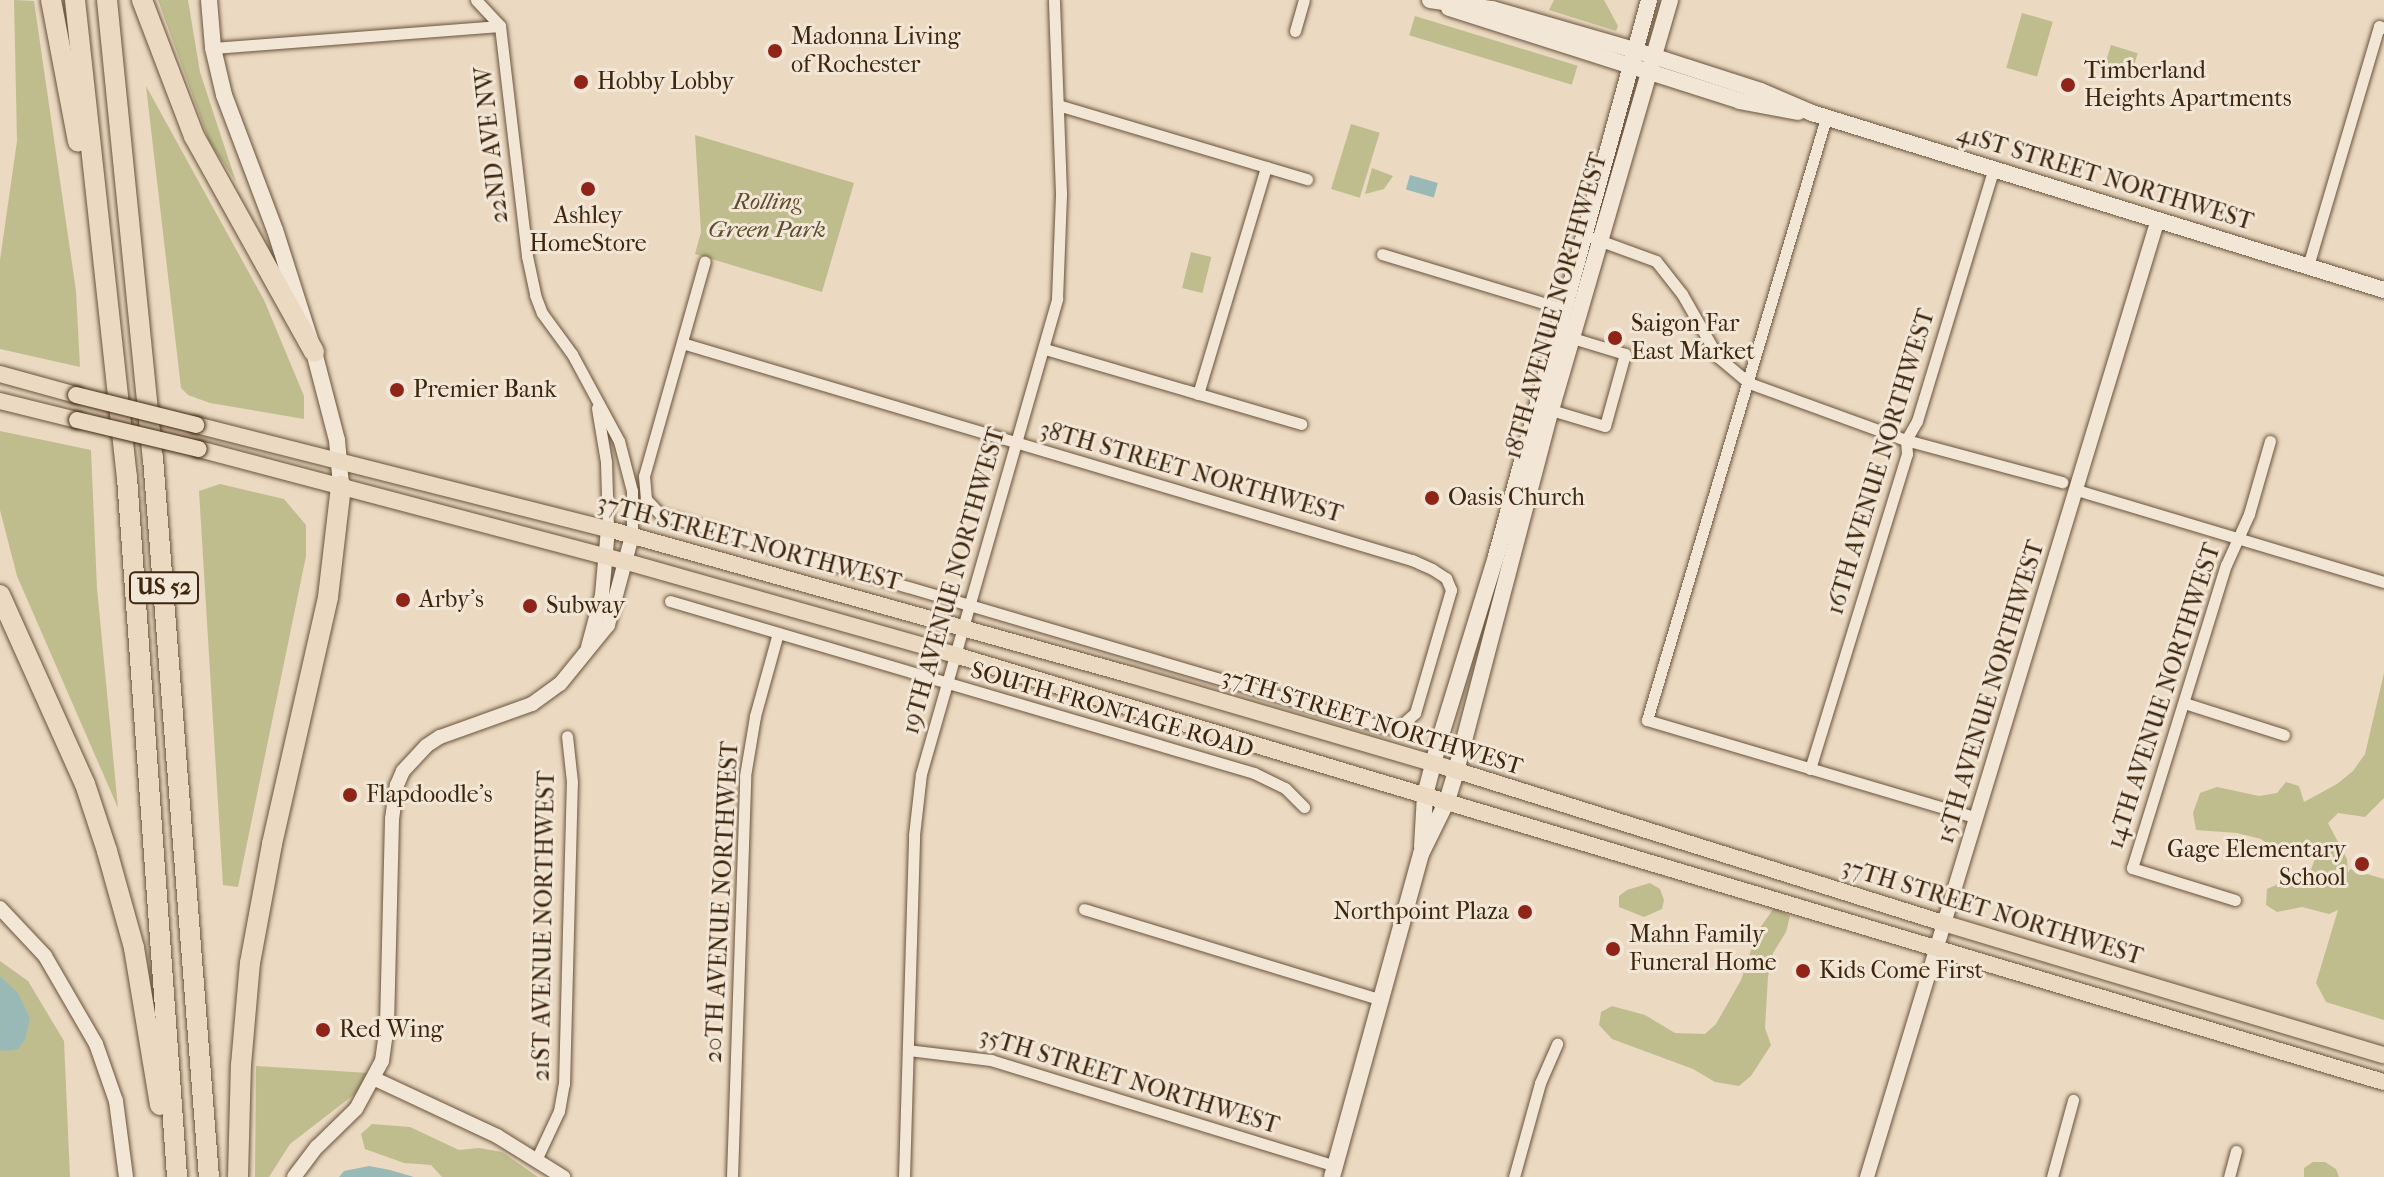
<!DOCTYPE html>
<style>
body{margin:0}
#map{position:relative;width:2384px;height:1177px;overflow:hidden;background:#ebd9c1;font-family:"IM FELL French Canon",serif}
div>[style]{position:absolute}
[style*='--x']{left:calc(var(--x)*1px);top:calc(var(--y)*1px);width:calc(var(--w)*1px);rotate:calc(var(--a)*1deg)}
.green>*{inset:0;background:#bfbd8e;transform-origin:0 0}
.water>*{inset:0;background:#99b9b7;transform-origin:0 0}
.roads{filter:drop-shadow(0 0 2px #69533b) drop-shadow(0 0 2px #69533b)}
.minor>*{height:11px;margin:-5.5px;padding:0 5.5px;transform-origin:5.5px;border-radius:5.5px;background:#f2e6d7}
.tertiary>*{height:14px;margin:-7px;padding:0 7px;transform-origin:7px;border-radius:7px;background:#f2e6d7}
.secondary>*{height:16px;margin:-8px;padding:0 8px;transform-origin:8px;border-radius:8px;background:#f2e6d7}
.primary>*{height:16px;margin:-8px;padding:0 8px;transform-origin:8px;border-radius:8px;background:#ebd9c1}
.motorway>*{height:20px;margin:-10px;padding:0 10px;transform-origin:10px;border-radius:10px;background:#ebd9c1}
.bridges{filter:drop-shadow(0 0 2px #3e260e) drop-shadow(0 0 2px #3e260e)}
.primary-bridge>*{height:16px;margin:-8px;padding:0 8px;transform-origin:8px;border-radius:8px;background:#ebd9c1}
.dots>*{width:22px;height:22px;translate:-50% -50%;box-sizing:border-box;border:4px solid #f2e6d7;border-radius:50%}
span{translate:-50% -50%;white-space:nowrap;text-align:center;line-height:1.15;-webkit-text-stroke:6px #f2e6d7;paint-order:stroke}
.shield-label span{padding:2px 6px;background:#f2e6d7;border:2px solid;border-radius:6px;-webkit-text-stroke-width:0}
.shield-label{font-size:22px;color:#3e260e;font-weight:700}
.poi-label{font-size:24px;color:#3e260e}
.left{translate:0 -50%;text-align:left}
.right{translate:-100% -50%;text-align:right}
.street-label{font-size:24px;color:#3e260e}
.park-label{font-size:24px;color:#5e4c2e;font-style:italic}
</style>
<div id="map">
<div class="green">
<i style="clip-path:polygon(14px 0,34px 1px,76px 291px,80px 367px,0 349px,0 260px,17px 141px)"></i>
<i style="clip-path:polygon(158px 0,188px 0,200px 72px,236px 182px,209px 141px)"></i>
<i style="clip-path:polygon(1554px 0,1604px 0,1618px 26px,1616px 31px,1549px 10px)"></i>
<i style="left:2022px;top:13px;width:32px;height:57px;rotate:16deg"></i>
<i style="left:1415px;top:16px;width:170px;height:20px;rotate:17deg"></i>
<i style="left:2111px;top:45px;width:28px;height:18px;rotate:17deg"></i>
<i style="clip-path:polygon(146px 86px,264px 300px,304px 396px,304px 419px,210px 403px,188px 395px,181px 388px)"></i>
<i style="left:1351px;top:124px;width:30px;height:68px;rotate:17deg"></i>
<i style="clip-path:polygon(695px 135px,854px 183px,822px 292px,695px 254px,701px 232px)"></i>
<i style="clip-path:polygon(1372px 168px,1393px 176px,1384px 189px,1365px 194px)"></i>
<i style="left:1191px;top:252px;width:21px;height:37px;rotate:14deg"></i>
<i style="clip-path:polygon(0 431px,91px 450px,97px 588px,118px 808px,17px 576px,0 510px)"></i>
<i style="clip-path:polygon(220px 484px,284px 499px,306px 525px,306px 556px,238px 887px,223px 885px,199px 491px)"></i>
<i style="clip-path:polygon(2384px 673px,2384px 798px,2365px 817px,2338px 813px,2328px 823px,2347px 859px,2348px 873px,2350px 869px,2384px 879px,2384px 1020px,2326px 1002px,2316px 983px,2338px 910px,2329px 914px,2302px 907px,2277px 912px,2266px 905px,2267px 889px,2290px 879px,2308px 877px,2315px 859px,2309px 848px,2273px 848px,2261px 839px,2237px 833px,2196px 830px,2193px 813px,2200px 793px,2217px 787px,2259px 796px,2277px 793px,2286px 782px,2299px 786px,2304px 802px,2337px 784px,2353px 771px,2365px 754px)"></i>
<i style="clip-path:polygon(1650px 883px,1660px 889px,1664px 900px,1662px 909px,1644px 917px,1619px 907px,1619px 896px,1627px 890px)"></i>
<i style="clip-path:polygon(1774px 908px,1790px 916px,1786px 932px,1773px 953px,1768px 977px,1765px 1028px,1771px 1045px,1751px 1076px,1739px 1086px,1715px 1082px,1693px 1069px,1612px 1039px,1599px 1025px,1601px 1012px,1612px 1006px,1645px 1015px,1675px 1033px,1705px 1034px,1716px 1024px,1741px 980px,1757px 932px)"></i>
<i style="clip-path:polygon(0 961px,28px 981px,64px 1041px,70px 1177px,0 1177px)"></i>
<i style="clip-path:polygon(256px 1066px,369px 1073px,356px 1093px,290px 1144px,269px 1177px,255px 1177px)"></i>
<i style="clip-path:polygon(372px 1124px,410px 1127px,459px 1150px,479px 1148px,502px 1152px,538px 1177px,442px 1177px,431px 1165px,404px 1163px,365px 1149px,361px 1134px)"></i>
<i style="clip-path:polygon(2313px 1162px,2325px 1162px,2336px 1169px,2339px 1177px,2304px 1177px,2304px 1168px)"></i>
</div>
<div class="water">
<i style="left:1410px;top:175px;width:29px;height:15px;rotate:16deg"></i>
<i style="clip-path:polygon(0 976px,18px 993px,30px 1018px,25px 1040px,18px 1049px,5px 1051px,0 1050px)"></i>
<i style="clip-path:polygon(369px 1166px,390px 1170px,414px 1177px,339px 1177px,344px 1171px)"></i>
</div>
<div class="roads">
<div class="minor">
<i style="--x:476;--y:0;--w:35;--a:47"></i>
<i style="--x:500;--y:26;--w:232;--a:83.3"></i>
<i style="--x:527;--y:256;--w:40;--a:78"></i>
<i style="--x:535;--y:295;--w:19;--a:69"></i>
<i style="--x:542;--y:313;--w:51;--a:53.8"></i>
<i style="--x:572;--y:354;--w:99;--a:61.6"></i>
<i style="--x:619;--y:441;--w:52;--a:75.4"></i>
<i style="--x:632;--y:491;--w:45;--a:90"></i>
<i style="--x:1295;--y:31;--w:32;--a:-74"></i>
<i style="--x:213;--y:48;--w:288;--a:-4.4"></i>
<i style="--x:1058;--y:105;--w:260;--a:16.6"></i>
<i style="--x:1826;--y:118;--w:628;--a:106.56"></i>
<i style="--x:1647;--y:720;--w:342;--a:16.5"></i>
<i style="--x:1593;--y:238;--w:67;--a:20.1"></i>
<i style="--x:1656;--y:261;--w:42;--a:51.8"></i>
<i style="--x:1682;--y:294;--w:73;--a:60.3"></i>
<i style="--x:1718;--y:357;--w:40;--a:40"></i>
<i style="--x:1749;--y:383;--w:167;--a:20"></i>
<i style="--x:1906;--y:440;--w:162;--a:15.1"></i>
<i style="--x:1382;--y:254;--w:189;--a:16.9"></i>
<i style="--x:2308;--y:266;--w:250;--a:-73.5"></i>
<i style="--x:2379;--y:26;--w:5;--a:22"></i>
<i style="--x:682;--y:343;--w:762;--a:16.56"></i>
<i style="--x:1412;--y:560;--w:22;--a:24"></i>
<i style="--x:1432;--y:569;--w:17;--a:33"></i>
<i style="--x:1446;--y:578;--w:13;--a:67"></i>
<i style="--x:1451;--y:590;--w:128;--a:106.3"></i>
<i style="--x:1415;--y:713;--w:23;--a:139"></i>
<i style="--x:1398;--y:728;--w:15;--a:-176"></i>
<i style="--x:1383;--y:727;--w:754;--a:-163.58"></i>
<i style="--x:660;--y:514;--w:21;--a:-133"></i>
<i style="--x:646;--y:499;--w:23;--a:-95"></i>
<i style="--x:644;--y:476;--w:223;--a:-74.2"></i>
<i style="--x:1045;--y:349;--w:267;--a:16.3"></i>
<i style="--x:1198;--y:394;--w:237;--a:-73.3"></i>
<i style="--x:597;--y:408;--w:55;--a:80.5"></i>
<i style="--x:606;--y:462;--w:67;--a:88.3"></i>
<i style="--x:1551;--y:410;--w:56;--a:16.5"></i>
<i style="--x:1605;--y:426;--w:75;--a:-74.5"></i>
<i style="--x:1625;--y:354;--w:55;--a:-163.2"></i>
<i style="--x:2077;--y:490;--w:320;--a:16.7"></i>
<i style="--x:670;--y:601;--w:609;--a:16.41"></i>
<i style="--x:1254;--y:773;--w:34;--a:26"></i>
<i style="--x:1285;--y:788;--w:27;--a:45"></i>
<i style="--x:2184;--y:703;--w:105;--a:17.7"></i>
<i style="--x:1810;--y:769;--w:330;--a:-72.9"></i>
<i style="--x:1907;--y:454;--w:14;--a:-94"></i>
<i style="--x:1906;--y:440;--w:22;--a:-60"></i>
<i style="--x:1917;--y:421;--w:264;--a:-73.1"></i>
<i style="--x:2235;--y:900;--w:108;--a:-162.7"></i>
<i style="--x:2132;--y:868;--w:317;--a:-72.8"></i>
<i style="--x:2226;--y:565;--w:56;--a:-65.7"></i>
<i style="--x:2249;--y:514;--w:76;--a:-74"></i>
<i style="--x:1084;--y:909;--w:312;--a:17"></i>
<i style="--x:908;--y:1050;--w:84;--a:6.9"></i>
<i style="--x:991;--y:1060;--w:360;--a:17.1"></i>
<i style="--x:536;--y:1160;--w:54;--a:-64.9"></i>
<i style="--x:559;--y:1111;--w:27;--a:-80"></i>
<i style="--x:564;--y:1084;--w:302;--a:-88.5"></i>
<i style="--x:572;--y:782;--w:46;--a:-96.2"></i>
<i style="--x:732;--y:1177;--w:401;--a:-88.1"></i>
<i style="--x:745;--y:776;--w:61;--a:-80.5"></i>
<i style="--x:755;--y:716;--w:86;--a:-74.5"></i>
<i style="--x:904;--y:1177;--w:342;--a:-88.3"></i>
<i style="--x:914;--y:835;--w:61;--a:-83.5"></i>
<i style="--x:921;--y:774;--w:494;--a:-74"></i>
<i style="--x:1057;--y:299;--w:106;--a:-87.8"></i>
<i style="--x:1061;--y:193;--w:193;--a:-92.1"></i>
<i style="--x:1514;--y:1177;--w:98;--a:-74.5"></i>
<i style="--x:1540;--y:1083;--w:43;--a:-66.4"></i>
<i style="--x:2052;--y:1177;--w:80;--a:-74.7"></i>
<i style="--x:2229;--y:1177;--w:27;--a:-75"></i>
</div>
<div class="tertiary">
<i style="--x:588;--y:647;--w:54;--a:-74.9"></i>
<i style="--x:602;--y:595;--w:66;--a:-84.8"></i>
<i style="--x:0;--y:908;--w:66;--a:46.8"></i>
<i style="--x:45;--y:956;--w:102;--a:59.9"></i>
<i style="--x:96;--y:1044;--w:60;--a:70.7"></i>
<i style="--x:116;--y:1101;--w:77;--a:82.5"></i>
<i style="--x:375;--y:1079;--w:135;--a:25"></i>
<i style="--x:497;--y:1136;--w:78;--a:31.8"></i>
<i style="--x:294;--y:1177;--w:38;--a:-53"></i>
<i style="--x:317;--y:1147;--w:54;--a:-44.3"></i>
<i style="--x:356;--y:1109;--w:55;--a:-61.6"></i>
<i style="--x:382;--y:1061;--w:36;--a:-82"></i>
<i style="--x:387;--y:1025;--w:206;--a:-88.6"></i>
<i style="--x:392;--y:819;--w:34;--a:-82"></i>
<i style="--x:397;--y:785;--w:15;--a:-67"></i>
<i style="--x:403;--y:771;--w:34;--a:-47"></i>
<i style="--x:426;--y:746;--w:17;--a:-33"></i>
<i style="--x:440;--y:737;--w:98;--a:-19.7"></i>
<i style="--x:532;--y:704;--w:34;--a:-36"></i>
<i style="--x:560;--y:684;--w:76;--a:-50.9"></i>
<i style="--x:608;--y:625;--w:92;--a:-74.9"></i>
<i style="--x:1867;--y:1177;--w:1001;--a:-73.1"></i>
</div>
<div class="secondary">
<i style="--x:209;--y:0;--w:48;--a:85.2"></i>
<i style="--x:213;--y:48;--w:48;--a:76.8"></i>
<i style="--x:224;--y:95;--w:144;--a:69.3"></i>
<i style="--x:275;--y:230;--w:128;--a:72.3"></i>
<i style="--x:314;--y:352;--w:91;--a:75.4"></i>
<i style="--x:337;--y:440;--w:46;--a:85"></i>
<i style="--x:1430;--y:0;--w:63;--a:8.3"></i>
<i style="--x:1492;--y:9;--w:148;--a:16.1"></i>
<i style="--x:1634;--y:50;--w:133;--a:17.9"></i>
<i style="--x:1761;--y:91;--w:56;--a:23.3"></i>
<i style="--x:1812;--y:113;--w:599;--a:17.19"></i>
<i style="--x:1449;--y:8;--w:305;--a:17.7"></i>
<i style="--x:1740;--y:101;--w:59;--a:10.7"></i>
<i style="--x:1422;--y:847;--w:52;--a:-86.7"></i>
<i style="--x:1425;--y:795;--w:52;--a:-75.4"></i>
<i style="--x:1438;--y:745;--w:198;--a:-72.9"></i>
<i style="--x:1496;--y:556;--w:577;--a:-74.61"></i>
<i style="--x:1332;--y:1177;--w:335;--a:-74.6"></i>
<i style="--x:1421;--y:854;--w:59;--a:-63.9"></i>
<i style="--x:1447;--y:801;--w:31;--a:-73"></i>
<i style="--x:1456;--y:771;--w:373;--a:-75.3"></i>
<i style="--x:1551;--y:410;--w:427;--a:-73.8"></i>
</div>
<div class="primary">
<i style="--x:0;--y:374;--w:79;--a:15.4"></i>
<i style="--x:0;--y:401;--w:79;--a:13.9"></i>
<i style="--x:196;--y:425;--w:425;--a:14.2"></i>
<i style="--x:608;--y:529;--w:543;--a:15.6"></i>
<i style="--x:1131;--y:675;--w:327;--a:16.3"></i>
<i style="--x:1445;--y:767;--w:522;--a:17.39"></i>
<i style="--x:1943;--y:923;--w:460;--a:16.7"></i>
<i style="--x:199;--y:449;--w:443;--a:14.8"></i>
<i style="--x:627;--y:562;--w:341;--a:15.8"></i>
<i style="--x:955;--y:655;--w:1491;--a:16.64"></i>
</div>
<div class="motorway">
<i style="--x:51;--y:0;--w:144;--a:79.2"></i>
<i style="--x:75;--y:0;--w:480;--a:83.8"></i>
<i style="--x:127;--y:477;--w:702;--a:85.91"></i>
<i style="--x:107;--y:0;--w:460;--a:84.3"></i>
<i style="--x:153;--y:458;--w:721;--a:85.55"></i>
<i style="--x:142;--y:0;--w:146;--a:69.1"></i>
<i style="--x:194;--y:136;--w:247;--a:60.9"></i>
<i style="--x:0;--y:595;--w:207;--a:65.8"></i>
<i style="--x:85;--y:784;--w:71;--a:71.8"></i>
<i style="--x:107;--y:851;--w:101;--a:74.4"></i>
<i style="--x:134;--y:948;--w:159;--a:80.6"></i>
<i style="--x:238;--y:1177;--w:112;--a:-88.5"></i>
<i style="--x:241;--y:1065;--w:102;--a:-85"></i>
<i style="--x:250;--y:963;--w:121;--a:-79.5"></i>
<i style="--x:272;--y:844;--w:253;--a:-77.2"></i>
<i style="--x:328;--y:597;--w:112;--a:-83.3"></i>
</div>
</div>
<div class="bridges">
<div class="primary-bridge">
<i style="--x:76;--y:395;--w:124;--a:14"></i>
<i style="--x:77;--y:420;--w:125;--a:13.4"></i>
</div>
</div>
<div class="dots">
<i style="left:775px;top:51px;background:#8f2418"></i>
<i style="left:581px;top:82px;background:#8f2418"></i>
<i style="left:2068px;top:85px;background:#8f2418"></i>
<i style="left:588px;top:189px;background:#8f2418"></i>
<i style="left:1615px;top:338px;background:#8f2418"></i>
<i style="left:397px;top:390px;background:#8f2418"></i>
<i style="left:1432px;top:498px;background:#8f2418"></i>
<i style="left:403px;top:600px;background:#8f2418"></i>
<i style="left:530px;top:606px;background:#8f2418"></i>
<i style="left:350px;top:795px;background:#8f2418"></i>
<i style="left:2362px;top:864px;background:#8f2418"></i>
<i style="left:1525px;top:912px;background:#8f2418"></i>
<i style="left:1613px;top:949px;background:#8f2418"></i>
<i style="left:1803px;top:971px;background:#8f2418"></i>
<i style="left:323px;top:1030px;background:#8f2418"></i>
</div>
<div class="shield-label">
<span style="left:164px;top:588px">US 52</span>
</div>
<div class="poi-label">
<span class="left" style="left:791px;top:51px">Madonna Living<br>of Rochester</span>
<span class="left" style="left:2084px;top:85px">Timberland<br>Heights Apartments</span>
<span class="left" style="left:597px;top:82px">Hobby Lobby</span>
<span style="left:588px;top:230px">Ashley<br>HomeStore</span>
<span class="left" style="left:1631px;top:338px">Saigon Far<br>East Market</span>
<span class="left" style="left:413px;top:390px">Premier Bank</span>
<span class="left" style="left:1448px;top:498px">Oasis Church</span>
<span class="left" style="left:419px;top:600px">Arby's</span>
<span class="left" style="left:546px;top:606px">Subway</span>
<span class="left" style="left:366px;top:795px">Flapdoodle's</span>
<span class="right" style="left:2346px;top:864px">Gage Elementary<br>School</span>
<span class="right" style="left:1509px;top:912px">Northpoint Plaza</span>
<span class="left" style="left:1629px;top:949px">Mahn Family<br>Funeral Home</span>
<span class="left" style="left:1819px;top:971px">Kids Come First</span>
<span class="left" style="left:339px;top:1030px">Red Wing</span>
</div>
<div class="street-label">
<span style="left:492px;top:145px;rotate:-96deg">22ND AVE NW</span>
<span style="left:2105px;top:178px;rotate:17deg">41ST STREET NORTHWEST</span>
<span style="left:1556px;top:306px;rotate:-74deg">18TH AVENUE NORTHWEST</span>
<span style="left:1881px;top:462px;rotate:-73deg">16TH AVENUE NORTHWEST</span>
<span style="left:1191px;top:472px;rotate:16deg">38TH STREET NORTHWEST</span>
<span style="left:749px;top:543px;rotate:15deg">37TH STREET NORTHWEST</span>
<span style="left:954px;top:581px;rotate:-74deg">19TH AVENUE NORTHWEST</span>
<span style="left:1991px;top:692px;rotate:-73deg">15TH AVENUE NORTHWEST</span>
<span style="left:2164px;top:696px;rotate:-72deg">14TH AVENUE NORTHWEST</span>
<span style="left:1112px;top:710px;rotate:16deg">SOUTH FRONTAGE ROAD</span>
<span style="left:1372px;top:722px;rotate:17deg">37TH STREET NORTHWEST</span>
<span style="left:722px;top:902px;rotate:-87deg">20TH AVENUE NORTHWEST</span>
<span style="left:1992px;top:912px;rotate:17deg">37TH STREET NORTHWEST</span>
<span style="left:544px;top:926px;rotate:-89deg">21ST AVENUE NORTHWEST</span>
<span style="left:1129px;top:1081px;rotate:17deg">35TH STREET NORTHWEST</span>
</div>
<div class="park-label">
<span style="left:767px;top:216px">Rolling<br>Green Park</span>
</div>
</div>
